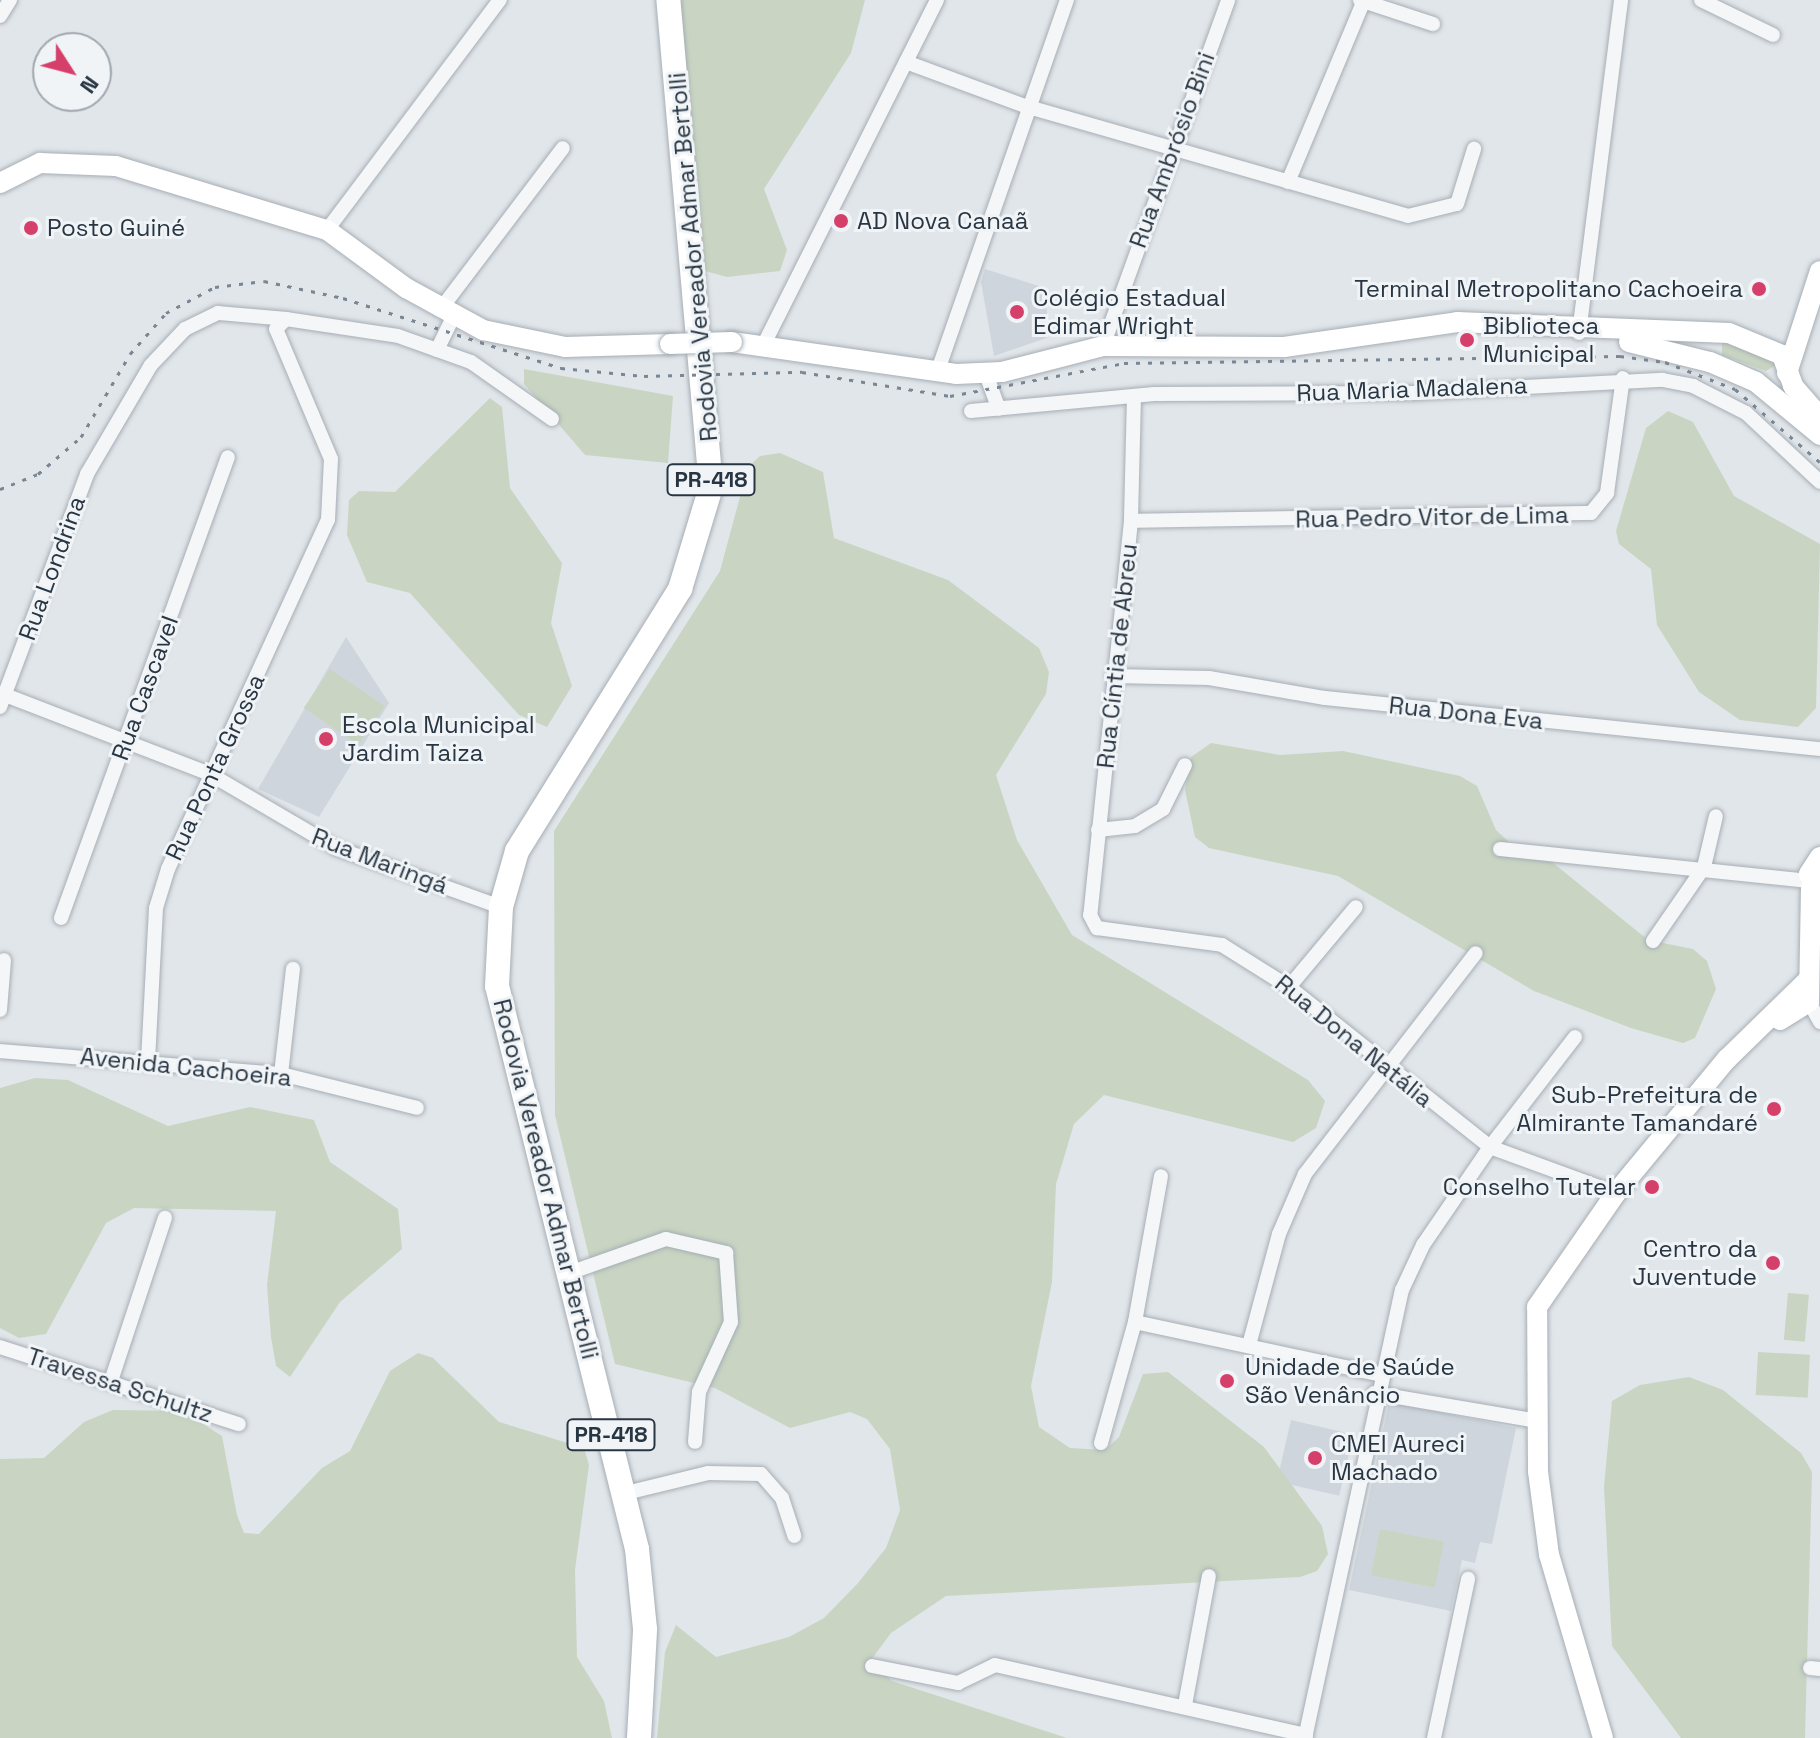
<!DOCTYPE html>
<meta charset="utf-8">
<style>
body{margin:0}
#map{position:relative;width:1820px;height:1738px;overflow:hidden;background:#e1e6ea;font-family:"Space Grotesk",sans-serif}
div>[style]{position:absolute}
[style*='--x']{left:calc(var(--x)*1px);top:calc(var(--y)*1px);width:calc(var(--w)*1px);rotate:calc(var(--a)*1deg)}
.built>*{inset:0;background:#cfd5dc;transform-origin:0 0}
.green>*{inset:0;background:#c9d5c2;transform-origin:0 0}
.roads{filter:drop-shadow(0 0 2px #a6aeb5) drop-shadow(0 0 2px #a6aeb5)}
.minor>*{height:14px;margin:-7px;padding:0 7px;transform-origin:7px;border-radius:7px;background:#f4f6f8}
.secondary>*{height:20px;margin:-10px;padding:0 10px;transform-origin:10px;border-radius:10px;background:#fff}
.trunk>*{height:24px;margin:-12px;padding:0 12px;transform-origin:12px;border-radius:12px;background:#fff}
.rail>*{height:3px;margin-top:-1.5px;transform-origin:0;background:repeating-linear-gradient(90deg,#798795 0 4px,transparent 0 12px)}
.bridges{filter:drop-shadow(0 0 2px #a6aeb5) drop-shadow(0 0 2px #a6aeb5)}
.secondary-bridge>*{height:20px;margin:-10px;padding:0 10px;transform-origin:10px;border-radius:10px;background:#fff}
.dots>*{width:22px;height:22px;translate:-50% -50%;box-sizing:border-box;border:4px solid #f1f4f7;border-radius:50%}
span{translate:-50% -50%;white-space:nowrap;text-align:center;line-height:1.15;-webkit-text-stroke:6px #f1f4f7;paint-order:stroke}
.shield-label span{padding:2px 6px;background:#f1f4f7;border:2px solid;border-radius:6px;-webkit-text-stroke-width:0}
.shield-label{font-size:22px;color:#283643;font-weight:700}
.street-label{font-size:24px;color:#283643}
.poi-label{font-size:24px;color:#283643}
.left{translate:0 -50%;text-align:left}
.right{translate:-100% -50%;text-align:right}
.north{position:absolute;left:32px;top:32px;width:80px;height:80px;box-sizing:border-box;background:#f1f4f7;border:2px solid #a1a8af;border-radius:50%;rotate:126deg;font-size:22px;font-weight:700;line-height:32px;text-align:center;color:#283643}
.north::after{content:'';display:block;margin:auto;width:28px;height:36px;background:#d5406b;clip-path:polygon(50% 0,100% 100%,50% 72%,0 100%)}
</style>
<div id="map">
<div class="built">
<i style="clip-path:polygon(985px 269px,1045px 288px,1049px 337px,994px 356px,981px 282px)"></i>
<i style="clip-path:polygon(346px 637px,389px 703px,319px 817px,258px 789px)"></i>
<i style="clip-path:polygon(1389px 1402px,1516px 1428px,1492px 1544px,1480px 1542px,1475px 1563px,1462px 1560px,1451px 1611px,1349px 1590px)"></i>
<i style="left:1291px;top:1420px;width:64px;height:63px;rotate:13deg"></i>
</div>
<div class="green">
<i style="clip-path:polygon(670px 0,865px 0,851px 53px,764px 189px,787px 250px,780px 271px,727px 277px,698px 269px)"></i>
<i style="clip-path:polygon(1722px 341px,1773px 355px,1776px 365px,1766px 371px,1722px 355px)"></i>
<i style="clip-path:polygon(524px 369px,673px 396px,668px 463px,585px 455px,524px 384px)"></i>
<i style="clip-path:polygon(490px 398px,502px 407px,510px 488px,562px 563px,551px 623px,572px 686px,547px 727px,519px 715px,410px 593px,367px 582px,347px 535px,349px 500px,359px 491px,395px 492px)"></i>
<i style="clip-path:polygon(1668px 411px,1693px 422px,1734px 496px,1820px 544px,1816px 708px,1798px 727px,1740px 720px,1699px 692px,1657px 625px,1651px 569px,1619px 544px,1616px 531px,1646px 428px)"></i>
<i style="clip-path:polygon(780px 453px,823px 472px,834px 538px,948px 580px,1039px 648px,1049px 672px,1046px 694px,996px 775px,1017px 840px,1072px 935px,1308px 1080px,1325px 1101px,1316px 1128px,1293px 1142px,1104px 1095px,1074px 1124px,1056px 1184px,1052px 1282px,1031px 1386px,1039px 1427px,1070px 1448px,1105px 1450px,1119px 1437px,1143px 1374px,1168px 1372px,1264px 1447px,1322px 1526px,1328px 1554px,1317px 1571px,1300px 1577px,946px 1596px,891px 1633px,871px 1660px,892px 1681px,1067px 1738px,657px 1738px,665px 1652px,676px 1625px,716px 1657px,789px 1637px,824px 1618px,858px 1583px,886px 1548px,900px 1510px,890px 1449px,867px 1419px,850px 1412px,790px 1428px,715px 1388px,615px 1364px,555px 1115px,554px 831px,720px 571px,748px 467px,760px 456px)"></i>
<i style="left:330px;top:669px;width:66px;height:47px;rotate:34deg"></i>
<i style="clip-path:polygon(1211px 743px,1280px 755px,1343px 751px,1460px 776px,1477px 786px,1496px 830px,1512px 845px,1552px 862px,1648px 940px,1693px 949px,1707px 961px,1716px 989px,1695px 1038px,1683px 1043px,1631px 1028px,1534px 991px,1338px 876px,1209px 848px,1195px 837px,1185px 790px,1191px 757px)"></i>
<i style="clip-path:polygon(35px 1078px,68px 1080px,168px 1126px,250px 1107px,314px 1120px,330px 1162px,398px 1209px,402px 1249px,340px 1302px,290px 1377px,276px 1366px,271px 1337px,267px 1285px,276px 1211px,134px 1208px,106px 1223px,46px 1334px,19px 1338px,0 1328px,0 1088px)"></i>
<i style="left:1788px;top:1293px;width:21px;height:47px;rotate:5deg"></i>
<i style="left:1758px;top:1352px;width:52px;height:43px;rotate:3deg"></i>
<i style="clip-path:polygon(418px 1353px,433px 1358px,499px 1422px,584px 1448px,589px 1465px,575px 1570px,577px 1657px,604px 1701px,612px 1738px,0 1738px,0 1459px,44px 1458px,84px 1422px,113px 1410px,183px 1411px,222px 1436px,237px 1515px,244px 1533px,259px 1534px,322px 1468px,350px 1451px,390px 1371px)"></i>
<i style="clip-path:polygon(1689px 1377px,1723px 1390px,1801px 1453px,1812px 1472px,1805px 1738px,1681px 1738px,1612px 1646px,1604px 1487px,1612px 1401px,1640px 1385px)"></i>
<i style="left:1380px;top:1529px;width:65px;height:47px;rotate:11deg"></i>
</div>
<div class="roads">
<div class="minor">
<i style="--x:1360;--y:0;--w:77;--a:18.2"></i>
<i style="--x:1701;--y:0;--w:80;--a:25.9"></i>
<i style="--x:0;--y:16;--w:19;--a:-58"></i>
<i style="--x:906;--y:62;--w:127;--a:20.3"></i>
<i style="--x:1025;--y:106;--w:398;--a:16"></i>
<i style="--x:1408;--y:216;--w:50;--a:-13.8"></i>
<i style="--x:1457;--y:204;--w:58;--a:-72.8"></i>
<i style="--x:1288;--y:182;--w:197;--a:-67.3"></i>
<i style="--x:327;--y:230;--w:288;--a:-53.1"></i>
<i style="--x:440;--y:310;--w:203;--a:-52.8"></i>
<i style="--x:1579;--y:333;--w:336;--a:-82.8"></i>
<i style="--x:765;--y:342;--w:383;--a:-63.3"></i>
<i style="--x:1103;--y:346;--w:368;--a:-70.1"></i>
<i style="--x:437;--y:350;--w:39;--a:-64"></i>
<i style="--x:937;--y:373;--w:395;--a:-70.8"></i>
<i style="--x:986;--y:374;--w:37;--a:70"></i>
<i style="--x:1134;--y:396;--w:125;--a:91.4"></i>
<i style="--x:1131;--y:521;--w:396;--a:95.9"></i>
<i style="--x:1090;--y:915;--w:15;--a:62"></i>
<i style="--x:1097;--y:928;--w:126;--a:7.7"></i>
<i style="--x:1222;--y:945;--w:79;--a:32.1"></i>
<i style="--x:1289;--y:987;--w:257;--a:38.5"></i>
<i style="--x:1490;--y:1147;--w:134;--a:20.1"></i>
<i style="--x:971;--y:411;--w:184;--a:-5.3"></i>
<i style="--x:1154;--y:394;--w:258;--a:-0.2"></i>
<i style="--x:1412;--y:393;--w:251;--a:-3"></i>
<i style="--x:1663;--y:380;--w:31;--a:11"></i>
<i style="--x:1693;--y:386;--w:59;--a:27"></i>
<i style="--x:1746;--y:413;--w:101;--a:43"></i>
<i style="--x:1131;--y:521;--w:460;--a:-1"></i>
<i style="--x:1591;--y:513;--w:26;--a:-51"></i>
<i style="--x:1607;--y:493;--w:116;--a:-82.1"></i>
<i style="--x:1113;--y:676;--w:96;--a:1.2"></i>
<i style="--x:1209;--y:678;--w:118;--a:9.8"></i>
<i style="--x:1325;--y:698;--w:498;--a:5.9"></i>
<i style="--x:0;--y:693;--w:225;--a:21.1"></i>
<i style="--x:210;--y:774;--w:146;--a:30.4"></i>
<i style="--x:336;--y:848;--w:175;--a:19.7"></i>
<i style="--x:0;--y:707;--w:249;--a:-69.5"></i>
<i style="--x:87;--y:474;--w:126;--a:-59.6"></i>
<i style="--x:151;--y:365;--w:50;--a:-46.6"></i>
<i style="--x:185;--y:329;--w:37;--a:-26"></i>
<i style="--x:218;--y:313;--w:68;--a:5"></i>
<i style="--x:1098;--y:830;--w:37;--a:-6"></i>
<i style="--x:1135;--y:826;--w:33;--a:-31"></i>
<i style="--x:1163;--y:809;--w:49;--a:-63.4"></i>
<i style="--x:1500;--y:849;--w:311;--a:5.9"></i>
<i style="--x:61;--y:918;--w:490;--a:-70.1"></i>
<i style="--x:1653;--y:941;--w:90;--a:-55.4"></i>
<i style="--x:1704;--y:867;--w:52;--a:-76.8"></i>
<i style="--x:1289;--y:987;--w:104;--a:-50.1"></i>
<i style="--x:1809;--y:1002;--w:23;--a:61"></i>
<i style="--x:0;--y:1010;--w:50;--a:-85.4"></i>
<i style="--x:0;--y:1051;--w:282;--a:4.7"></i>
<i style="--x:281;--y:1074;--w:140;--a:14"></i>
<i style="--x:148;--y:1061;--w:153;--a:-87"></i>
<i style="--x:156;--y:908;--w:41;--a:-72.9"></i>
<i style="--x:168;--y:869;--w:384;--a:-65.4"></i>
<i style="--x:328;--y:520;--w:61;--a:-87.2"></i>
<i style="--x:331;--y:459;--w:141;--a:-112.9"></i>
<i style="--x:276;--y:329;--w:14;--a:-45"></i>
<i style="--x:286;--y:319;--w:113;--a:8.6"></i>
<i style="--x:398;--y:336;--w:77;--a:19.6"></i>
<i style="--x:471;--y:362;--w:99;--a:35.1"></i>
<i style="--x:281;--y:1074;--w:106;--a:-83.5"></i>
<i style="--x:569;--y:1273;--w:103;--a:-19.3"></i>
<i style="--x:666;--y:1239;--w:62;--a:13.1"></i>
<i style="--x:726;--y:1253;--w:69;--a:85.9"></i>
<i style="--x:731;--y:1322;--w:77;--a:114.6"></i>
<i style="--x:699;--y:1392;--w:50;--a:94.6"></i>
<i style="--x:1135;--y:1322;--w:249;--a:12.1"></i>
<i style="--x:1249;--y:1345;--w:115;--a:-74.9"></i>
<i style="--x:1279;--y:1234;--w:65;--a:-66.6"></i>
<i style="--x:1305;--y:1174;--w:279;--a:-52.3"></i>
<i style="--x:0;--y:1347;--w:251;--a:17.9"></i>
<i style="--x:111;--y:1381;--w:172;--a:-71.7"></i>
<i style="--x:1374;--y:1393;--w:165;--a:9.7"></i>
<i style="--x:1101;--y:1443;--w:126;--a:-74.3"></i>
<i style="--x:1135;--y:1322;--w:148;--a:-79.9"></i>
<i style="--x:626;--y:1493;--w:84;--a:-13.7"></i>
<i style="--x:708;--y:1473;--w:53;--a:1.1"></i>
<i style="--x:761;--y:1474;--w:32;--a:49"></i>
<i style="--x:782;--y:1498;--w:40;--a:72"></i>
<i style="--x:872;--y:1666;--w:88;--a:11.2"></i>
<i style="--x:958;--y:1683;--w:41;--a:-25.9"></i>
<i style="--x:995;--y:1665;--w:319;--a:12.7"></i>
<i style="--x:1810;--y:1668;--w:10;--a:6"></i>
<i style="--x:1185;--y:1705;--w:131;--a:-79.5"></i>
<i style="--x:1305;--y:1738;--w:458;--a:-77.8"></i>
<i style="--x:1402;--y:1290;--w:50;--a:-65"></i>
<i style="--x:1423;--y:1245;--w:119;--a:-55.6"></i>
<i style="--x:1490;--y:1147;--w:139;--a:-52.3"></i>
<i style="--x:1434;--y:1738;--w:163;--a:-77.9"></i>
</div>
<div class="secondary">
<i style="--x:0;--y:183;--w:45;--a:-26.6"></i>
<i style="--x:40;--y:163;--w:76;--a:2.3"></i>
<i style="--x:116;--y:166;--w:220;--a:16.9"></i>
<i style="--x:327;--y:230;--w:98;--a:36.3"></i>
<i style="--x:406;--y:288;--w:88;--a:28.6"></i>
<i style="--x:483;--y:330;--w:84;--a:11.7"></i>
<i style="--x:565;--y:347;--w:105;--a:-1.6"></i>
<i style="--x:732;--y:342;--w:226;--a:8.1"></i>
<i style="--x:956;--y:374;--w:46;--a:-2.5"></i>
<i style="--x:1002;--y:372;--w:104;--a:-14.4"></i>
<i style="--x:1103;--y:346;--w:181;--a:0.3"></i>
<i style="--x:1284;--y:347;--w:175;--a:-8.2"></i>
<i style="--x:1457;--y:322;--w:272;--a:2.3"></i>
<i style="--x:1729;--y:333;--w:57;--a:22.5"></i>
<i style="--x:1782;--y:355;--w:33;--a:70"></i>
<i style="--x:1793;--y:386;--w:41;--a:48.9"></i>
<i style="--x:1629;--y:342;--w:83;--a:13.9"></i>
<i style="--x:1710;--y:362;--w:50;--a:23.5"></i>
<i style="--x:1756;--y:382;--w:83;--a:39.6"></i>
<i style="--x:1787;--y:373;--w:107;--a:-72.1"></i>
<i style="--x:1820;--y:857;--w:20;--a:123"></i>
<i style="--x:1809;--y:874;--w:25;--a:63"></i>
<i style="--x:1780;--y:1020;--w:34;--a:-32"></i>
<i style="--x:1809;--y:1002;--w:114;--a:-89"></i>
<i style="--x:1603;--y:1738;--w:191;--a:-106.4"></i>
<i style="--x:1549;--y:1555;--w:85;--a:-97.5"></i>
<i style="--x:1538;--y:1471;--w:164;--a:-90.3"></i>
<i style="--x:1537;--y:1307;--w:139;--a:-55.3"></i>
<i style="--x:1616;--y:1193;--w:174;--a:-50.4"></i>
<i style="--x:1727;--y:1059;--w:113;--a:-44.3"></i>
</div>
<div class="trunk">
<i style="--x:639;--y:1738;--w:109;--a:-86.8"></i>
<i style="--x:645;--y:1629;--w:80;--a:-95.7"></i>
<i style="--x:637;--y:1549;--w:580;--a:-103.96"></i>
<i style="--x:497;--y:986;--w:79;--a:-87.1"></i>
<i style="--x:501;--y:907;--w:58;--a:-74.1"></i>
<i style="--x:517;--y:851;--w:309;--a:-58.1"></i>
<i style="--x:680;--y:589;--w:107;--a:-73.1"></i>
<i style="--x:711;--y:487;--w:489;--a:-95"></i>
</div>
</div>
<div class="rail">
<i style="--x:0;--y:489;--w:41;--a:-21.5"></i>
<i style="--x:38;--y:474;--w:57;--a:-40.7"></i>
<i style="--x:81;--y:437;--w:96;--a:-59.4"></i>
<i style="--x:130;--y:354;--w:55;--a:-48.7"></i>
<i style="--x:166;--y:313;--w:55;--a:-28"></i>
<i style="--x:215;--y:287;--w:49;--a:-7"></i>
<i style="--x:264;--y:281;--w:81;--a:12.1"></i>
<i style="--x:343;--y:298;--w:229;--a:17.8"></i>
<i style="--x:561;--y:368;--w:83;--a:5.5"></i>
<i style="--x:644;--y:376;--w:158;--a:-1.5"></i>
<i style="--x:802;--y:372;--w:150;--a:9.2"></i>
<i style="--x:950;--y:396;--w:177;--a:-10.7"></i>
<i style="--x:1124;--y:363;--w:496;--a:-0.8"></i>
<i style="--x:1620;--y:356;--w:45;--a:7.6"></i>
<i style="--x:1665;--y:362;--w:75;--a:21.1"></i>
<i style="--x:1735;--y:389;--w:112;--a:40.7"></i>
</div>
<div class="bridges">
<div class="secondary-bridge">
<i style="--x:670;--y:344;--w:62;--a:-1.8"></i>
</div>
</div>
<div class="dots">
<i style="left:841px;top:221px;background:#d5406b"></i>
<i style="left:31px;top:228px;background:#d5406b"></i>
<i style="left:1759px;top:289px;background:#d5406b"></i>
<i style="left:1017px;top:312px;background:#d5406b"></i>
<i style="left:1467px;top:340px;background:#d5406b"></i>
<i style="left:326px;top:739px;background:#d5406b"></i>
<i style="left:1774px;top:1109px;background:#d5406b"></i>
<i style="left:1652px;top:1187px;background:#d5406b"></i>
<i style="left:1773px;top:1263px;background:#d5406b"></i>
<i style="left:1227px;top:1381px;background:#d5406b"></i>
<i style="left:1315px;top:1458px;background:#d5406b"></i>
</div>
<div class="shield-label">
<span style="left:711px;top:480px">PR-418</span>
<span style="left:611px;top:1435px">PR-418</span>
</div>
<div class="street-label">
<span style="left:1172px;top:150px;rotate:-70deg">Rua Ambrósio Bini</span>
<span style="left:693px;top:257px;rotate:-95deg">Rodovia Vereador Admar Bertolli</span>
<span style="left:1412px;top:389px;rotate:-2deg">Rua Maria Madalena</span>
<span style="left:1432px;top:517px;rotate:-1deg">Rua Pedro Vitor de Lima</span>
<span style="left:52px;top:568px;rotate:-70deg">Rua Londrina</span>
<span style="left:1117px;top:656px;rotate:-84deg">Rua Cíntia de Abreu</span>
<span style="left:145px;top:688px;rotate:-70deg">Rua Cascavel</span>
<span style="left:1466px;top:713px;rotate:6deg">Rua Dona Eva</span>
<span style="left:215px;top:767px;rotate:-65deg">Rua Ponta Grossa</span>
<span style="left:380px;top:861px;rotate:21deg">Rua Maringá</span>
<span style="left:1354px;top:1041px;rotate:39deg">Rua Dona Natália</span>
<span style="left:186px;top:1067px;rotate:6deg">Avenida Cachoeira</span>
<span style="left:546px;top:1179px;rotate:76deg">Rodovia Vereador Admar Bertolli</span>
<span style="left:120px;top:1385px;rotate:18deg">Travessa Schultz</span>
</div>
<div class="poi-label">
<span class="left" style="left:857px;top:221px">AD Nova Canaã</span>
<span class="left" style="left:47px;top:228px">Posto Guiné</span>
<span class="right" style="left:1743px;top:289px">Terminal Metropolitano Cachoeira</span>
<span class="left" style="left:1033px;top:312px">Colégio Estadual<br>Edimar Wright</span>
<span class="left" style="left:1483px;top:340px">Biblioteca<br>Municipal</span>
<span class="left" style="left:342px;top:739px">Escola Municipal<br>Jardim Taiza</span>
<span class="right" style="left:1758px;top:1109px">Sub-Prefeitura de<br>Almirante Tamandaré</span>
<span class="right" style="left:1636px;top:1187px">Conselho Tutelar</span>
<span class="right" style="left:1757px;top:1263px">Centro da<br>Juventude</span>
<span class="left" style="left:1245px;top:1381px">Unidade de Saúde<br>São Venâncio</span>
<span class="left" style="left:1331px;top:1458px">CMEI Aureci<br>Machado</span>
</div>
<div class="north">N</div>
</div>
